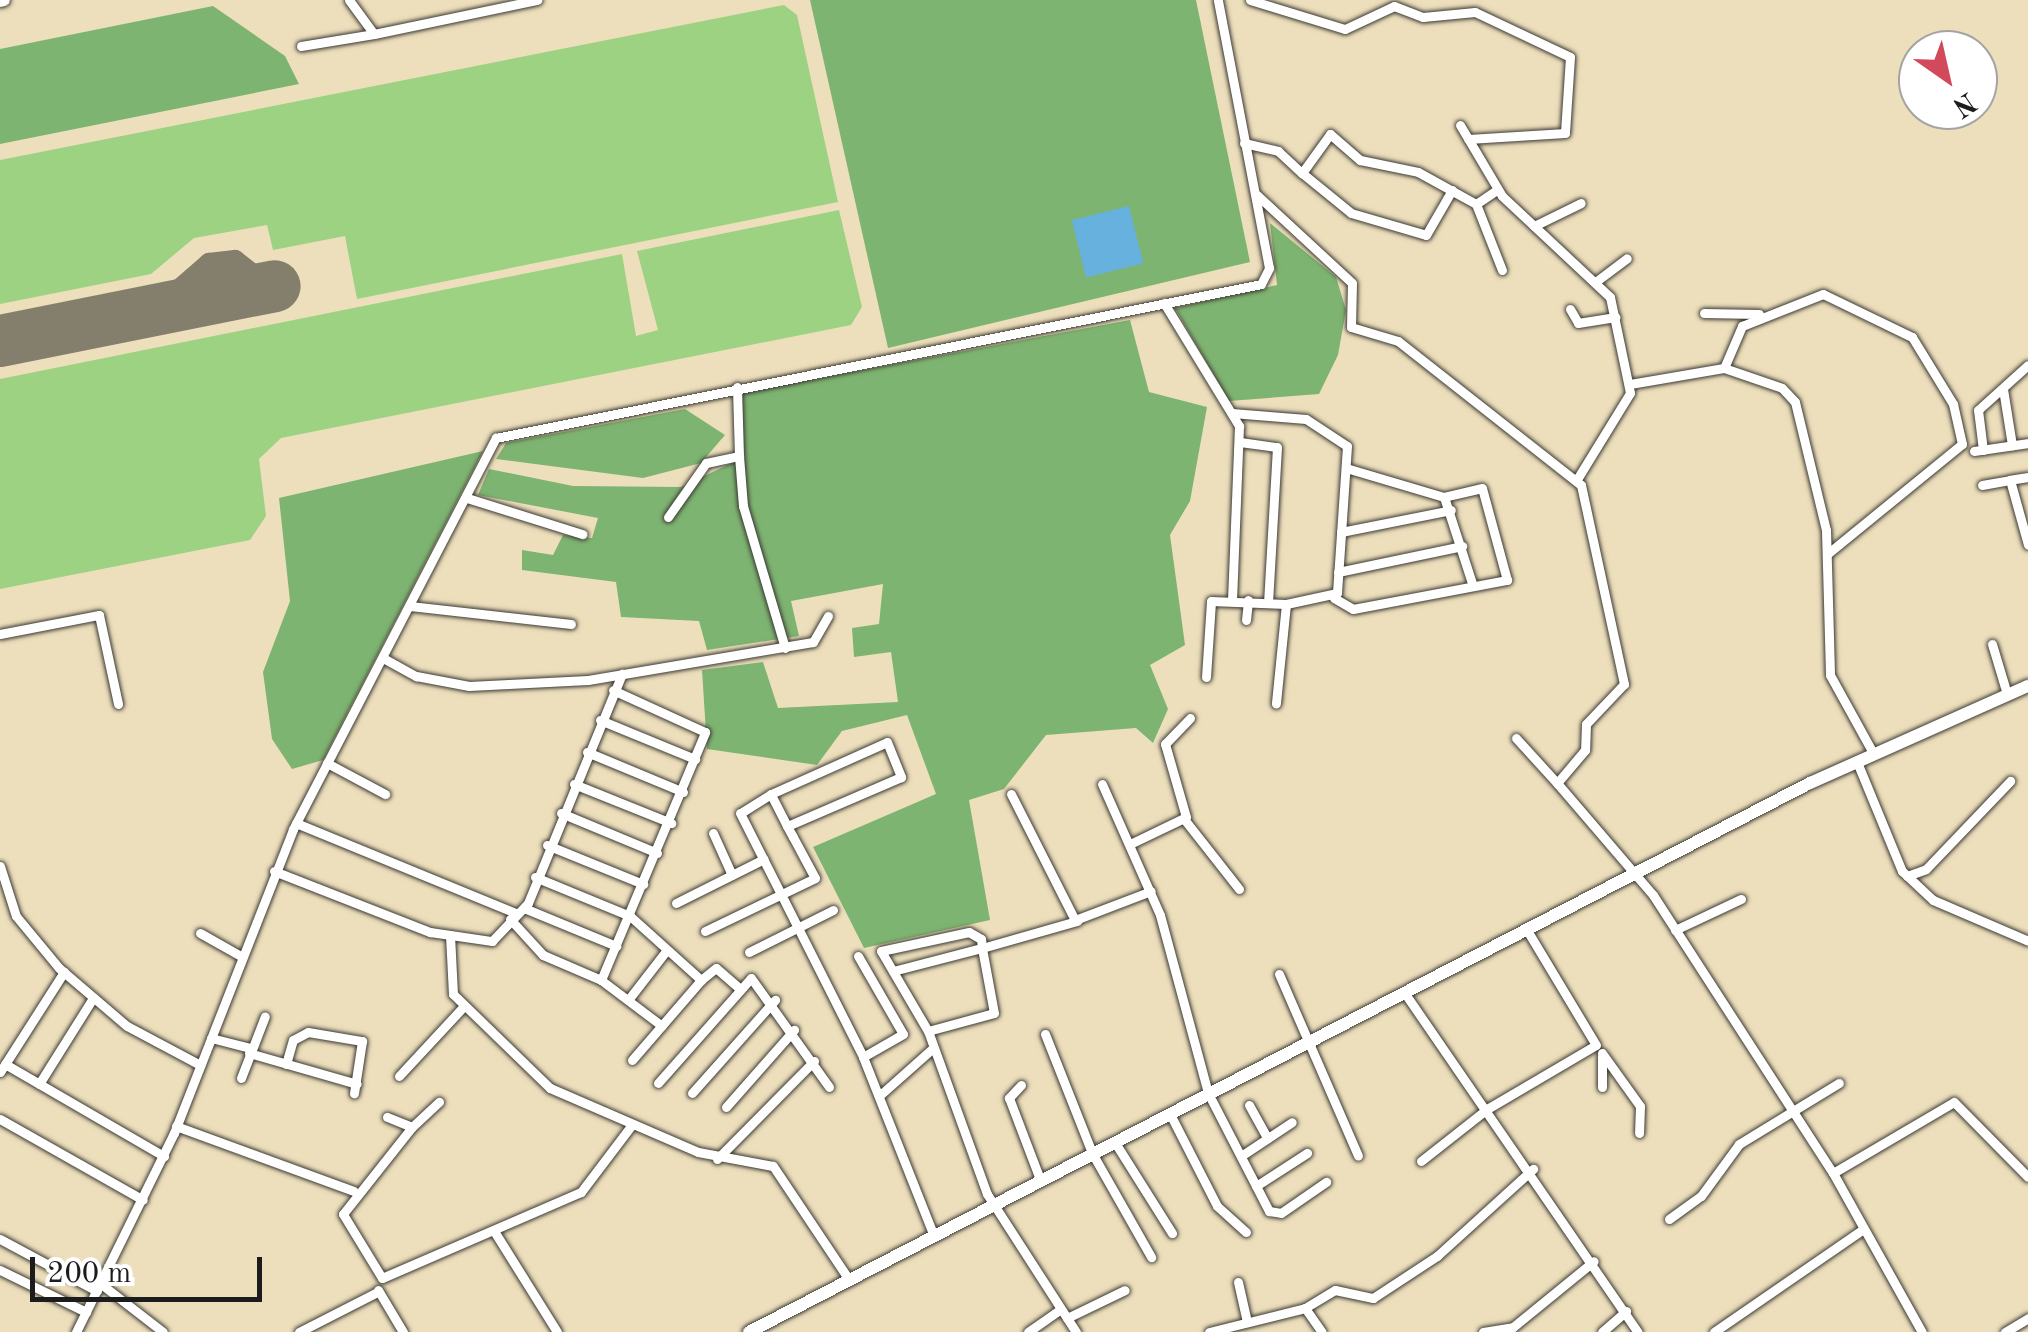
<!DOCTYPE html>
<style>
body{margin:0}
#map{position:relative;width:2028px;height:1332px;overflow:hidden;background:#eddfbc;font-family:"Old Standard TT",serif}
div>[style]{position:absolute}
[style*='--x']{left:calc(var(--x)*1px);top:calc(var(--y)*1px);width:calc(var(--w)*1px);rotate:calc(var(--a)*1deg)}
.green>*{inset:0;background:#9dd283}
.forest>*{inset:0;background:#7eb471}
.water>*{inset:0;background:#67b1df;transform-origin:0 0}
.taxiway>*{height:20px;margin:-10px;padding:0 10px;transform-origin:10px;border-radius:10px;background:#847e6c}
.runway>*{height:52px;margin:-26px;padding:0 26px;transform-origin:26px;border-radius:26px;background:#847e6c}
.roads{filter:drop-shadow(0 0 2px #3b3934) drop-shadow(0 0 2px #3b3934)}
.street>*{height:9px;margin:-4.5px;padding:0 4.5px;transform-origin:4.5px;border-radius:4.5px;background:#fff}
.secondary>*{height:12px;margin:-6px;padding:0 6px;transform-origin:6px;border-radius:6px;background:#fff}
span{translate:-50% -50%;white-space:nowrap;text-align:center;line-height:1.15;-webkit-text-stroke:8px #fff;paint-order:stroke}
.north{position:absolute;left:1898px;top:30px;width:100px;height:100px;box-sizing:border-box;background:#fff;border:2px solid #a4a4a4;border-radius:50%;rotate:146deg;font-size:28px;font-weight:700;line-height:40px;text-align:center;color:#1c1c1c}
.north::after{content:'';display:block;margin:auto;width:35px;height:45px;background:#d1495b;clip-path:polygon(50% 0,100% 100%,50% 72%,0 100%)}
.scale{position:absolute;left:30px;top:1257px;width:232px;height:45px;box-sizing:border-box;border:5px solid #1c1c1c;border-top:0;padding-left:12px;font-size:30px;line-height:35px;white-space:nowrap;color:#1c1c1c;-webkit-text-stroke:8px #fff;paint-order:stroke}
</style>
<div id="map">
<div class="green">
<i style="clip-path:polygon(784px 5px,797px 15px,838px 202px,357px 299px,345px 236px,273px 250px,267px 225px,194px 238px,151px 274px,0 304px,0 160px)"></i>
<i style="clip-path:polygon(839px 210px,862px 307px,851px 325px,281px 438px,259px 459px,266px 516px,250px 540px,0 589px,0 379px,622px 254px,636px 336px,658px 330px,637px 251px)"></i>
</div>
<div class="forest">
<i style="clip-path:polygon(810px 0,1196px 0,1250px 262px,888px 348px)"></i>
<i style="clip-path:polygon(213px 6px,285px 56px,299px 84px,0 144px,0 49px)"></i>
<i style="clip-path:polygon(1270px 223px,1336px 277px,1346px 310px,1338px 355px,1319px 394px,1229px 401px,1175px 308px,1277px 285px)"></i>
<i style="clip-path:polygon(1130px 320px,1149px 392px,1207px 407px,1190px 501px,1170px 535px,1185px 645px,1150px 665px,1168px 709px,1153px 743px,1136px 728px,1046px 735px,1004px 789px,969px 800px,990px 920px,864px 948px,813px 847px,936px 794px,907px 715px,842px 731px,817px 765px,707px 749px,702px 670px,763px 662px,778px 708px,898px 702px,891px 652px,854px 657px,852px 628px,879px 624px,883px 584px,791px 601px,799px 636px,707px 650px,699px 621px,621px 617px,616px 582px,522px 570px,522px 550px,553px 555px,563px 535px,592px 538px,598px 518px,478px 495px,489px 469px,573px 486px,681px 487px,734px 462px,740px 393px)"></i>
<i style="clip-path:polygon(685px 409px,725px 435px,701px 463px,643px 478px,496px 459px,506px 443px)"></i>
<i style="clip-path:polygon(483px 451px,323px 760px,292px 769px,272px 739px,263px 672px,290px 601px,279px 498px)"></i>
</div>
<div class="water">
<i style="left:1129px;top:206px;width:59px;height:59px;rotate:76deg"></i>
</div>
<div class="taxiway">
<i style="--x:155;--y:310;--w:72;--a:-41"></i>
<i style="--x:209;--y:263;--w:26;--a:-7"></i>
<i style="--x:235;--y:260;--w:29;--a:38"></i>
<i style="--x:258;--y:278;--w:24;--a:107"></i>
<i style="--x:251;--y:301;--w:57;--a:179"></i>
</div>
<div class="runway">
<i style="--x:0;--y:341;--w:280;--a:-11.3"></i>
</div>
<div class="roads">
<div class="street">
<i style="--x:349;--y:0;--w:42;--a:53.7"></i>
<i style="--x:374;--y:34;--w:167;--a:-11.8"></i>
<i style="--x:1250;--y:0;--w:99;--a:17"></i>
<i style="--x:1345;--y:29;--w:54;--a:-25.1"></i>
<i style="--x:1394;--y:6;--w:31;--a:21"></i>
<i style="--x:1423;--y:17;--w:52;--a:-5.5"></i>
<i style="--x:1475;--y:12;--w:105;--a:25.3"></i>
<i style="--x:1570;--y:57;--w:76;--a:93.8"></i>
<i style="--x:1565;--y:133;--w:97;--a:176.5"></i>
<i style="--x:301;--y:46;--w:74;--a:-9.3"></i>
<i style="--x:1460;--y:125;--w:82;--a:59.4"></i>
<i style="--x:1502;--y:196;--w:148;--a:43.1"></i>
<i style="--x:1610;--y:297;--w:98;--a:78.2"></i>
<i style="--x:1630;--y:393;--w:101;--a:121.6"></i>
<i style="--x:1244;--y:143;--w:35;--a:13"></i>
<i style="--x:1278;--y:151;--w:33;--a:43"></i>
<i style="--x:1302;--y:173;--w:48;--a:-54.3"></i>
<i style="--x:1330;--y:134;--w:40;--a:41"></i>
<i style="--x:1360;--y:160;--w:59;--a:11.7"></i>
<i style="--x:1418;--y:172;--w:66;--a:28.9"></i>
<i style="--x:1476;--y:204;--w:25;--a:-34"></i>
<i style="--x:1302;--y:173;--w:63;--a:39.2"></i>
<i style="--x:1351;--y:213;--w:78;--a:16.3"></i>
<i style="--x:1426;--y:235;--w:52;--a:-60"></i>
<i style="--x:1257;--y:195;--w:129;--a:42.8"></i>
<i style="--x:1352;--y:283;--w:44;--a:91.3"></i>
<i style="--x:1351;--y:327;--w:49;--a:16.6"></i>
<i style="--x:1398;--y:341;--w:233;--a:38.2"></i>
<i style="--x:1581;--y:485;--w:204;--a:77.8"></i>
<i style="--x:1624;--y:684;--w:55;--a:133.5"></i>
<i style="--x:1586;--y:724;--w:26;--a:92"></i>
<i style="--x:1585;--y:750;--w:43;--a:130.3"></i>
<i style="--x:1557;--y:783;--w:148;--a:49.4"></i>
<i style="--x:1653;--y:895;--w:331;--a:57.1"></i>
<i style="--x:1833;--y:1173;--w:182;--a:60.8"></i>
<i style="--x:1476;--y:204;--w:71;--a:68.5"></i>
<i style="--x:1534;--y:226;--w:52;--a:-26.1"></i>
<i style="--x:1598;--y:280;--w:36;--a:-37"></i>
<i style="--x:1164;--y:303;--w:144;--a:58.6"></i>
<i style="--x:1239;--y:426;--w:172;--a:92.3"></i>
<i style="--x:1570;--y:309;--w:16;--a:60"></i>
<i style="--x:1578;--y:323;--w:38;--a:-9"></i>
<i style="--x:1704;--y:313;--w:55;--a:1"></i>
<i style="--x:1724;--y:368;--w:46;--a:-66.8"></i>
<i style="--x:1742;--y:326;--w:87;--a:-21.6"></i>
<i style="--x:1823;--y:294;--w:99;--a:25.8"></i>
<i style="--x:1912;--y:337;--w:79;--a:58.5"></i>
<i style="--x:1953;--y:404;--w:41;--a:77.3"></i>
<i style="--x:1962;--y:444;--w:174;--a:140.8"></i>
<i style="--x:1630;--y:384;--w:95;--a:-9.7"></i>
<i style="--x:1724;--y:368;--w:61;--a:19"></i>
<i style="--x:1782;--y:388;--w:19;--a:47"></i>
<i style="--x:1795;--y:402;--w:132;--a:76.4"></i>
<i style="--x:1826;--y:530;--w:145;--a:88.4"></i>
<i style="--x:1830;--y:675;--w:89;--a:61.1"></i>
<i style="--x:2003;--y:389;--w:57;--a:80.9"></i>
<i style="--x:1232;--y:413;--w:74;--a:4.6"></i>
<i style="--x:1306;--y:419;--w:49;--a:33.4"></i>
<i style="--x:1347;--y:446;--w:147;--a:93.9"></i>
<i style="--x:1337;--y:593;--w:52;--a:167.8"></i>
<i style="--x:1286;--y:604;--w:100;--a:95.8"></i>
<i style="--x:1240;--y:442;--w:37;--a:8"></i>
<i style="--x:1277;--y:447;--w:155;--a:93.3"></i>
<i style="--x:1983;--y:450;--w:40;--a:-97.1"></i>
<i style="--x:1978;--y:410;--w:67;--a:-42"></i>
<i style="--x:1974;--y:451;--w:55;--a:-8.4"></i>
<i style="--x:739;--y:456;--w:50;--a:85.4"></i>
<i style="--x:743;--y:506;--w:148;--a:73.5"></i>
<i style="--x:1346;--y:468;--w:102;--a:16.5"></i>
<i style="--x:1444;--y:497;--w:90;--a:72"></i>
<i style="--x:2028;--y:477;--w:18;--a:171"></i>
<i style="--x:2010;--y:480;--w:67;--a:74.5"></i>
<i style="--x:1982;--y:485;--w:28;--a:-10"></i>
<i style="--x:467;--y:498;--w:121;--a:17.4"></i>
<i style="--x:668;--y:517;--w:66;--a:-54.9"></i>
<i style="--x:706;--y:463;--w:34;--a:-12"></i>
<i style="--x:739;--y:456;--w:69;--a:-91.7"></i>
<i style="--x:1341;--y:532;--w:112;--a:-11.3"></i>
<i style="--x:1338;--y:572;--w:127;--a:-11.8"></i>
<i style="--x:1334;--y:598;--w:22;--a:30"></i>
<i style="--x:1353;--y:609;--w:157;--a:-10.7"></i>
<i style="--x:1507;--y:580;--w:95;--a:-105.2"></i>
<i style="--x:1482;--y:488;--w:39;--a:167"></i>
<i style="--x:410;--y:606;--w:162;--a:6.4"></i>
<i style="--x:1246;--y:620;--w:20;--a:-84"></i>
<i style="--x:0;--y:634;--w:101;--a:-10.9"></i>
<i style="--x:99;--y:615;--w:91;--a:77.9"></i>
<i style="--x:1992;--y:644;--w:52;--a:73.3"></i>
<i style="--x:383;--y:658;--w:38;--a:29"></i>
<i style="--x:416;--y:676;--w:54;--a:10.7"></i>
<i style="--x:469;--y:686;--w:119;--a:-2.9"></i>
<i style="--x:588;--y:680;--w:228;--a:-9.6"></i>
<i style="--x:813;--y:642;--w:30;--a:-60"></i>
<i style="--x:1206;--y:677;--w:76;--a:-86.2"></i>
<i style="--x:1211;--y:601;--w:75;--a:2.3"></i>
<i style="--x:600;--y:720;--w:103;--a:22.3"></i>
<i style="--x:1516;--y:738;--w:61;--a:47.7"></i>
<i style="--x:587;--y:752;--w:104;--a:22.6"></i>
<i style="--x:1857;--y:762;--w:118;--a:67.6"></i>
<i style="--x:1902;--y:871;--w:42;--a:43.1"></i>
<i style="--x:1933;--y:900;--w:103;--a:23.3"></i>
<i style="--x:327;--y:763;--w:66;--a:28.1"></i>
<i style="--x:574;--y:784;--w:105;--a:21.9"></i>
<i style="--x:1102;--y:784;--w:143;--a:66.1"></i>
<i style="--x:1160;--y:915;--w:184;--a:74.9"></i>
<i style="--x:1208;--y:1093;--w:133;--a:62.7"></i>
<i style="--x:1269;--y:1211;--w:12;--a:9"></i>
<i style="--x:1281;--y:1213;--w:55;--a:-34.6"></i>
<i style="--x:771;--y:794;--w:36;--a:148"></i>
<i style="--x:740;--y:813;--w:273;--a:63.2"></i>
<i style="--x:863;--y:1057;--w:193;--a:68.4"></i>
<i style="--x:1011;--y:794;--w:141;--a:63.1"></i>
<i style="--x:1075;--y:920;--w:81;--a:-20.9"></i>
<i style="--x:561;--y:813;--w:104;--a:22.6"></i>
<i style="--x:1184;--y:819;--w:89;--a:51.8"></i>
<i style="--x:296;--y:823;--w:237;--a:22.3"></i>
<i style="--x:713;--y:833;--w:46;--a:65.7"></i>
<i style="--x:1130;--y:844;--w:62;--a:-25.7"></i>
<i style="--x:1186;--y:817;--w:76;--a:-106"></i>
<i style="--x:1165;--y:744;--w:36;--a:-46"></i>
<i style="--x:547;--y:845;--w:104;--a:22.1"></i>
<i style="--x:0;--y:866;--w:52;--a:72.3"></i>
<i style="--x:16;--y:916;--w:67;--a:50.4"></i>
<i style="--x:59;--y:968;--w:89;--a:40.5"></i>
<i style="--x:127;--y:1026;--w:83;--a:28.1"></i>
<i style="--x:274;--y:871;--w:168;--a:21.4"></i>
<i style="--x:430;--y:932;--w:63;--a:8.3"></i>
<i style="--x:492;--y:941;--w:52;--a:-46.5"></i>
<i style="--x:528;--y:903;--w:248;--a:-67.7"></i>
<i style="--x:1907;--y:876;--w:20;--a:-20"></i>
<i style="--x:1926;--y:869;--w:122;--a:-46.3"></i>
<i style="--x:535;--y:877;--w:103;--a:22.3"></i>
<i style="--x:630;--y:916;--w:96;--a:42"></i>
<i style="--x:701;--y:980;--w:19;--a:-39"></i>
<i style="--x:716;--y:968;--w:32;--a:41"></i>
<i style="--x:676;--y:903;--w:98;--a:-26.6"></i>
<i style="--x:524;--y:908;--w:100;--a:22.4"></i>
<i style="--x:510;--y:919;--w:49;--a:47.5"></i>
<i style="--x:543;--y:955;--w:63;--a:23.3"></i>
<i style="--x:601;--y:980;--w:76;--a:37"></i>
<i style="--x:1675;--y:930;--w:73;--a:-25.2"></i>
<i style="--x:705;--y:931;--w:122;--a:-25.7"></i>
<i style="--x:815;--y:878;--w:47;--a:-118.2"></i>
<i style="--x:793;--y:837;--w:13;--a:-119"></i>
<i style="--x:787;--y:826;--w:36;--a:-117"></i>
<i style="--x:771;--y:794;--w:127;--a:-24.1"></i>
<i style="--x:887;--y:742;--w:38;--a:68"></i>
<i style="--x:901;--y:777;--w:124;--a:156.7"></i>
<i style="--x:200;--y:933;--w:45;--a:29.4"></i>
<i style="--x:450;--y:935;--w:59;--a:87.1"></i>
<i style="--x:453;--y:994;--w:135;--a:44.1"></i>
<i style="--x:550;--y:1088;--w:161;--a:23.4"></i>
<i style="--x:698;--y:1152;--w:76;--a:10.6"></i>
<i style="--x:773;--y:1166;--w:138;--a:56.2"></i>
<i style="--x:749;--y:952;--w:94;--a:-26.6"></i>
<i style="--x:858;--y:956;--w:90;--a:60"></i>
<i style="--x:903;--y:1034;--w:46;--a:150.1"></i>
<i style="--x:893;--y:971;--w:92;--a:-14.5"></i>
<i style="--x:982;--y:948;--w:9;--a:-96"></i>
<i style="--x:981;--y:939;--w:14;--a:-150"></i>
<i style="--x:969;--y:932;--w:90;--a:167.8"></i>
<i style="--x:881;--y:951;--w:93;--a:59.6"></i>
<i style="--x:1279;--y:974;--w:198;--a:66.5"></i>
<i style="--x:601;--y:980;--w:269;--a:-67.2"></i>
<i style="--x:705;--y:732;--w:101;--a:-155.5"></i>
<i style="--x:1406;--y:995;--w:409;--a:55.5"></i>
<i style="--x:628;--y:1000;--w:62;--a:-52.2"></i>
<i style="--x:1045;--y:1034;--w:128;--a:68.4"></i>
<i style="--x:1092;--y:1153;--w:120;--a:60.4"></i>
<i style="--x:211;--y:1038;--w:40;--a:14.4"></i>
<i style="--x:249;--y:1053;--w:112;--a:16"></i>
<i style="--x:1602;--y:1053;--w:65;--a:54.4"></i>
<i style="--x:1640;--y:1106;--w:27;--a:92"></i>
<i style="--x:1602;--y:1056;--w:31;--a:90"></i>
<i style="--x:632;--y:1060;--w:106;--a:-49.2"></i>
<i style="--x:5;--y:1064;--w:184;--a:30.1"></i>
<i style="--x:286;--y:1064;--w:25;--a:-74"></i>
<i style="--x:293;--y:1040;--w:17;--a:-28"></i>
<i style="--x:308;--y:1032;--w:55;--a:9.5"></i>
<i style="--x:362;--y:1041;--w:53;--a:98.7"></i>
<i style="--x:0;--y:1072;--w:119;--a:-57.4"></i>
<i style="--x:399;--y:1076;--w:96;--a:-47.1"></i>
<i style="--x:241;--y:1078;--w:66;--a:-68.8"></i>
<i style="--x:658;--y:1083;--w:140;--a:-48.5"></i>
<i style="--x:751;--y:978;--w:134;--a:54.4"></i>
<i style="--x:39;--y:1084;--w:102;--a:-57.9"></i>
<i style="--x:1021;--y:1085;--w:18;--a:133"></i>
<i style="--x:1009;--y:1098;--w:87;--a:69.1"></i>
<i style="--x:692;--y:1093;--w:125;--a:-48.3"></i>
<i style="--x:879;--y:1096;--w:72;--a:-41.6"></i>
<i style="--x:1249;--y:1105;--w:38;--a:61"></i>
<i style="--x:726;--y:1107;--w:103;--a:-48.6"></i>
<i style="--x:1170;--y:1114;--w:103;--a:62.9"></i>
<i style="--x:1217;--y:1206;--w:39;--a:42"></i>
<i style="--x:0;--y:1119;--w:164;--a:29.5"></i>
<i style="--x:176;--y:1126;--w:189;--a:20.1"></i>
<i style="--x:412;--y:1127;--w:37;--a:-43"></i>
<i style="--x:1114;--y:1141;--w:109;--a:57.8"></i>
<i style="--x:1241;--y:1156;--w:61;--a:-33.7"></i>
<i style="--x:717;--y:1159;--w:138;--a:-45.3"></i>
<i style="--x:1421;--y:1161;--w:84;--a:-38.2"></i>
<i style="--x:1487;--y:1109;--w:126;--a:-30.4"></i>
<i style="--x:1596;--y:1045;--w:132;--a:-121"></i>
<i style="--x:1833;--y:1173;--w:140;--a:-30.4"></i>
<i style="--x:1954;--y:1102;--w:105;--a:45.4"></i>
<i style="--x:1256;--y:1186;--w:61;--a:-32.9"></i>
<i style="--x:1669;--y:1219;--w:39;--a:-36"></i>
<i style="--x:1701;--y:1196;--w:64;--a:-53.8"></i>
<i style="--x:1739;--y:1144;--w:117;--a:-31.4"></i>
<i style="--x:494;--y:1231;--w:119;--a:58"></i>
<i style="--x:0;--y:1239;--w:110;--a:28.2"></i>
<i style="--x:0;--y:1270;--w:96;--a:26"></i>
<i style="--x:382;--y:1278;--w:217;--a:-23.4"></i>
<i style="--x:581;--y:1192;--w:83;--a:-52.9"></i>
<i style="--x:382;--y:1278;--w:75;--a:-121.4"></i>
<i style="--x:343;--y:1214;--w:111;--a:-51.6"></i>
<i style="--x:412;--y:1127;--w:27;--a:-158"></i>
<i style="--x:1238;--y:1282;--w:41;--a:77.3"></i>
<i style="--x:101;--y:1284;--w:78;--a:37.7"></i>
<i style="--x:378;--y:1290;--w:49;--a:59.2"></i>
<i style="--x:1305;--y:1308;--w:29;--a:55"></i>
<i style="--x:1067;--y:1318;--w:64;--a:-25.8"></i>
<i style="--x:76;--y:1332;--w:222;--a:-63.8"></i>
<i style="--x:174;--y:1133;--w:326;--a:-68.6"></i>
<i style="--x:293;--y:829;--w:441;--a:-62.6"></i>
<i style="--x:496;--y:438;--w:780;--a:-11.38"></i>
<i style="--x:1261;--y:284;--w:18;--a:-63"></i>
<i style="--x:1269;--y:268;--w:273;--a:-100.8"></i>
<i style="--x:299;--y:1332;--w:88;--a:-27.1"></i>
<i style="--x:1028;--y:1332;--w:39;--a:-35"></i>
<i style="--x:1076;--y:1332;--w:164;--a:-122.8"></i>
<i style="--x:987;--y:1194;--w:173;--a:-109.9"></i>
<i style="--x:928;--y:1031;--w:68;--a:-15.3"></i>
<i style="--x:994;--y:1013;--w:66;--a:-100.5"></i>
<i style="--x:982;--y:948;--w:99;--a:-15.9"></i>
<i style="--x:1209;--y:1332;--w:99;--a:-14"></i>
<i style="--x:1305;--y:1308;--w:35;--a:-31"></i>
<i style="--x:1335;--y:1290;--w:39;--a:12"></i>
<i style="--x:1373;--y:1298;--w:77;--a:-33.3"></i>
<i style="--x:1437;--y:1256;--w:130;--a:-42.2"></i>
<i style="--x:1483;--y:1332;--w:30;--a:-9"></i>
<i style="--x:1513;--y:1327;--w:104;--a:-39.2"></i>
<i style="--x:1602;--y:1332;--w:32;--a:-41"></i>
<i style="--x:1714;--y:1332;--w:180;--a:-34.6"></i>
<i style="--x:2005;--y:1332;--w:27;--a:-31"></i>
</div>
<div class="secondary">
<i style="--x:0;--y:1;--w:4;--a:-14"></i>
<i style="--x:749;--y:1332;--w:1195;--a:-27.36"></i>
<i style="--x:1810;--y:783;--w:239;--a:-24"></i>
</div>
</div>
<div class="north">N</div>
<div class="scale">200 m</div>
</div>
